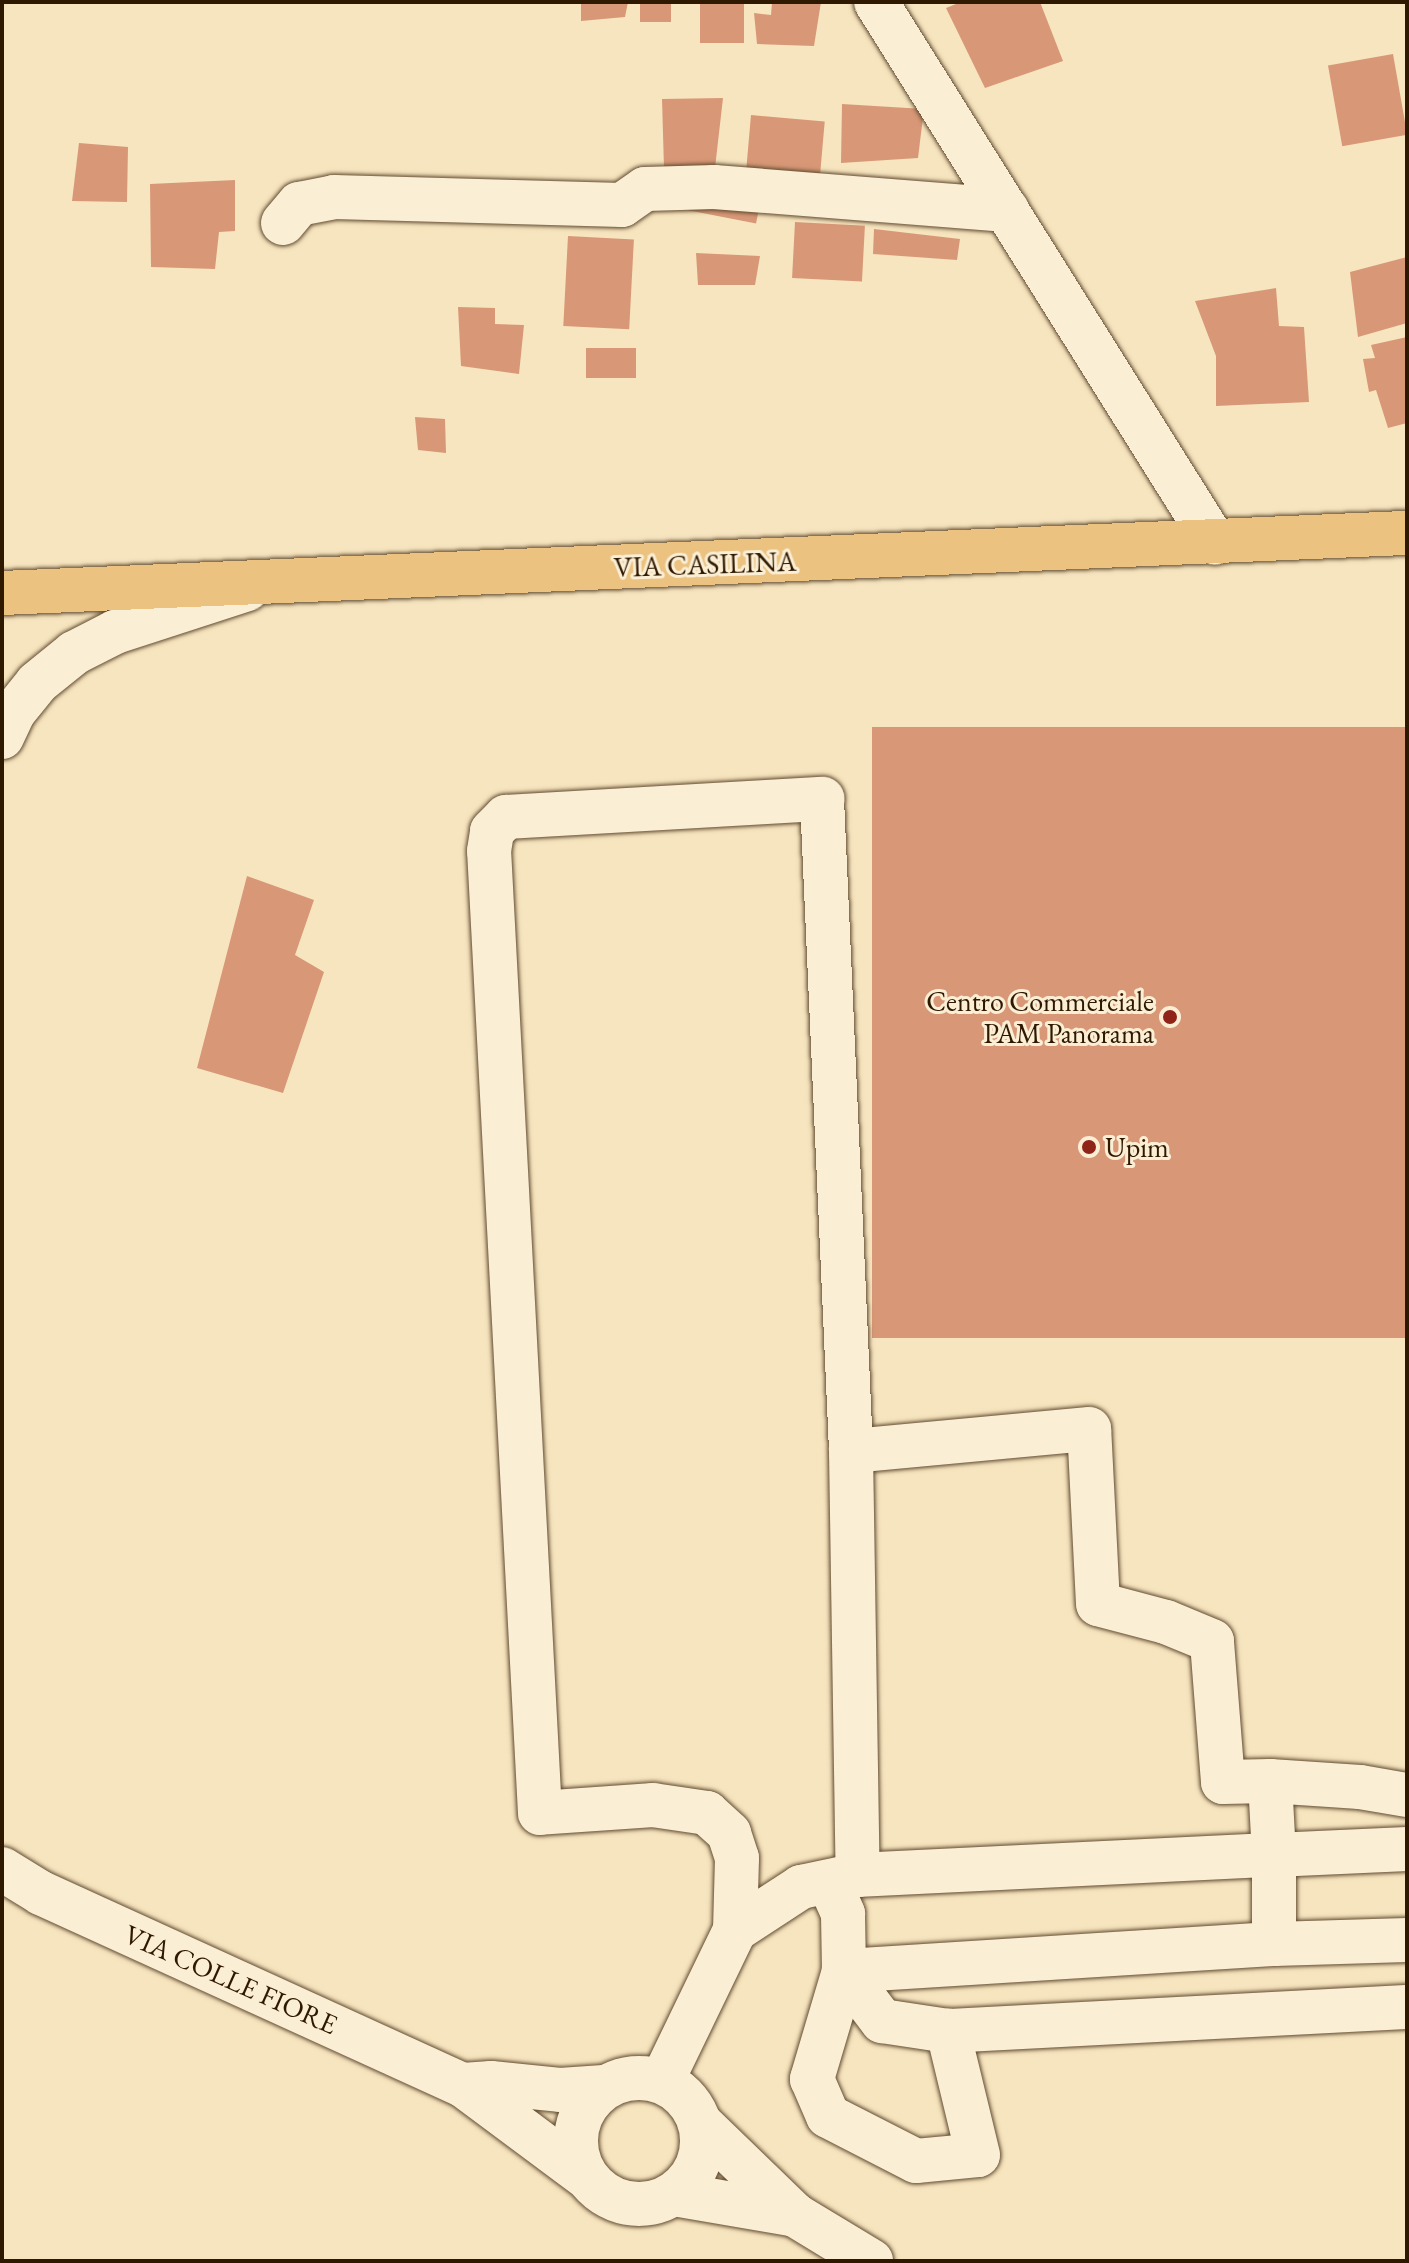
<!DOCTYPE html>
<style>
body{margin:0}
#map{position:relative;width:1409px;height:2263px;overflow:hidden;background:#f7e5bf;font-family:"EB Garamond",serif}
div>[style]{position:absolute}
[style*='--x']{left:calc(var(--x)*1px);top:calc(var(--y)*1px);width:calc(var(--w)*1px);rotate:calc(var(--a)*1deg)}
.building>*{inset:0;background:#d89877;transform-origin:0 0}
.roads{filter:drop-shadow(0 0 2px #614b30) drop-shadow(0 0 2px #614b30)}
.minor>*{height:44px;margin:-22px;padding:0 22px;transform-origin:22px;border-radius:22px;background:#faeed5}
.minor>.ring{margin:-22px;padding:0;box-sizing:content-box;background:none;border:44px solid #faeed5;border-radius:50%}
.major>*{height:44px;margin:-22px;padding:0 22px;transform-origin:22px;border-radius:22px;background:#ecc280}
.dots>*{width:22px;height:22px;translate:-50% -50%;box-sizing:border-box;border:4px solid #faeed5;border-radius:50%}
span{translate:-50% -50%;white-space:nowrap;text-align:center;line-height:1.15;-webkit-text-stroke:6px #faeed5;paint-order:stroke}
.street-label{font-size:28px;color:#2f1800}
.poi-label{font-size:28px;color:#2f1800}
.right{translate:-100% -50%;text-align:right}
.left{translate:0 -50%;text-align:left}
.frame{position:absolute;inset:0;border:4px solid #2f1800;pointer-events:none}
</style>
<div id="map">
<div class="building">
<i style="clip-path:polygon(581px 2px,628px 2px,625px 17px,581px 21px)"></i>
<i style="left:640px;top:2px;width:31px;height:20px"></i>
<i style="left:700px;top:2px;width:44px;height:41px"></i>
<i style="clip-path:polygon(772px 2px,821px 2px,814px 46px,757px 44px,754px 13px,771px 15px)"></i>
<i style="clip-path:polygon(961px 2px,1040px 2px,1063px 61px,985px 88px,946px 8px)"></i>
<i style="left:1393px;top:54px;width:82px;height:66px;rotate:80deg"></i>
<i style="clip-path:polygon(723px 98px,715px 168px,664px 168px,662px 99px)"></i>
<i style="clip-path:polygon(842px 104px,924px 109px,918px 158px,841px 163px)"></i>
<i style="left:751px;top:115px;width:74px;height:62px;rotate:5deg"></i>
<i style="clip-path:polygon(79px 143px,128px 147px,127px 202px,72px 201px)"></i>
<i style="clip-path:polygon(235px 180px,235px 231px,219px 232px,215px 269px,151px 267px,150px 184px)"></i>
<i style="left:761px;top:198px;width:26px;height:90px;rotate:101deg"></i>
<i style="left:795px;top:222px;width:70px;height:56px;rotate:3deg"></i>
<i style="clip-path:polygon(874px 229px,960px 239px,957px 260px,873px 254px)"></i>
<i style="left:568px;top:236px;width:66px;height:90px;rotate:3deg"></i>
<i style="clip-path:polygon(696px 253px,760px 256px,755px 285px,698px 285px)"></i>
<i style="clip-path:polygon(1407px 257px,1407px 323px,1358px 337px,1350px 272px)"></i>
<i style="clip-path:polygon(1276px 288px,1279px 326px,1304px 327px,1309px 402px,1216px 406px,1216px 356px,1195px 301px)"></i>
<i style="clip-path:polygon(458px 307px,495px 308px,495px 324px,524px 325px,519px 374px,461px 366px)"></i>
<i style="clip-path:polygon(1407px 337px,1407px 423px,1388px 428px,1376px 390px,1369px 392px,1363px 359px,1375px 358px,1371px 345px)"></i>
<i style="left:586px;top:348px;width:50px;height:30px"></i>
<i style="clip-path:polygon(415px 417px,445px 419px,446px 453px,418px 450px)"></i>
<i style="left:1407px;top:727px;width:611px;height:535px;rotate:90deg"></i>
<i style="clip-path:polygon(247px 876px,314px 900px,295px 955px,324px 972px,283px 1093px,197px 1068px)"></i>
</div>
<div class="roads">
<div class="minor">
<i style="--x:876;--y:2;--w:638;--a:57.93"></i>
<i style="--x:283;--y:223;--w:25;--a:-50"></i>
<i style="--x:299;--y:204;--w:36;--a:-11"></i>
<i style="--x:334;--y:197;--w:288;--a:1.6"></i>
<i style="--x:622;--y:205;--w:28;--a:-35"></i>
<i style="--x:645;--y:189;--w:69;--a:-1.7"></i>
<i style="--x:714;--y:187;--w:294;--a:4.5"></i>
<i style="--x:2;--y:737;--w:26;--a:-65"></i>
<i style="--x:13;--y:713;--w:38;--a:-51"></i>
<i style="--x:37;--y:683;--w:48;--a:-39"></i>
<i style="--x:74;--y:653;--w:46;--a:-27.1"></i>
<i style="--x:115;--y:632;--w:139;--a:-18"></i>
<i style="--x:1270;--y:1781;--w:90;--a:3.8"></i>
<i style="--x:1360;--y:1787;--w:48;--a:9.7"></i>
<i style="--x:1407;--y:1849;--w:133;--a:177.4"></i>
<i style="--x:1274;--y:1855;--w:89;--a:90"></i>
<i style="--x:1274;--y:1944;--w:133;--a:-1.7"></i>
<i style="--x:2;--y:1869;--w:46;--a:31.6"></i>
<i style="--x:41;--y:1893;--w:464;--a:24.5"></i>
<i style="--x:463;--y:2085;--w:152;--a:36.7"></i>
<i style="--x:829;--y:1882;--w:35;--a:66"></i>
<i style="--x:843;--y:1914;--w:57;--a:89"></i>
<i style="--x:844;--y:1971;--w:113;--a:106.5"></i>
<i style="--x:812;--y:2079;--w:40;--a:66.6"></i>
<i style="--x:828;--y:2116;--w:99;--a:27.1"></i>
<i style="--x:916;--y:2161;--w:62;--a:-5.5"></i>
<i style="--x:978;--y:2155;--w:128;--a:-103.6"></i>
<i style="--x:735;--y:1930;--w:79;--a:-33.1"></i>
<i style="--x:801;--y:1887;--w:58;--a:-11.9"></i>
<i style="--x:858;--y:1875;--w:416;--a:-2.8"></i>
<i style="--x:1274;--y:1855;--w:74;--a:-93.1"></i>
<i style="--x:1270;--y:1781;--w:47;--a:178.8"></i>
<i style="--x:1223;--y:1782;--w:141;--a:-94.5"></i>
<i style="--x:1212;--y:1641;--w:50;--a:-157.6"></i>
<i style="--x:1166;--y:1622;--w:70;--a:-165.2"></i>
<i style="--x:1098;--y:1604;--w:175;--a:-92.9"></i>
<i style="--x:1089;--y:1429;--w:239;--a:174.7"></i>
<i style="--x:844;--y:1971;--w:63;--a:52.8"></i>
<i style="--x:882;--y:2021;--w:67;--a:8.6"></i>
<i style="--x:948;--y:2031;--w:460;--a:-3"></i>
<i style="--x:844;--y:1971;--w:431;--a:-3.6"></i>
<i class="ring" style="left:576px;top:2078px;width:82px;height:82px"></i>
<i style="--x:662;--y:2081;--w:168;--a:-64.2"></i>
<i style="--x:735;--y:1930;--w:72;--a:-88.4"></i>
<i style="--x:737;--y:1858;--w:26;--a:-108"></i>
<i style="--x:729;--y:1833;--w:30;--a:-138"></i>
<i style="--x:707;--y:1813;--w:55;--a:-171.6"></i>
<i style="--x:653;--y:1805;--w:113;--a:176"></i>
<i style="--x:540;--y:1813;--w:963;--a:-93.03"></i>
<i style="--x:489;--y:851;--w:20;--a:-81"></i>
<i style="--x:492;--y:831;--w:20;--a:-45"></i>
<i style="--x:506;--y:817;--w:317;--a:-3.3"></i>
<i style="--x:822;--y:799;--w:653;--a:87.45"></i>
<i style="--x:851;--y:1451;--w:424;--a:89.1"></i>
<i style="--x:463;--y:2085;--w:28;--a:-4"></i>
<i style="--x:491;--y:2083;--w:69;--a:5.8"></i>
<i style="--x:560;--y:2090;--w:44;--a:-3.9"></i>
<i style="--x:701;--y:2124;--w:131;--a:44.1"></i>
<i style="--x:795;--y:2215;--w:89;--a:31.2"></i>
<i style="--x:674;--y:2194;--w:123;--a:9.8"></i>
</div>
<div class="major">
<i style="--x:2;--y:593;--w:1406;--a:-2.45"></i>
</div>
</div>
<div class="dots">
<i style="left:1170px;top:1017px;background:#8f2418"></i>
<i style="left:1089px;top:1147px;background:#8f2418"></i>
</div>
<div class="street-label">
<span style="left:705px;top:564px;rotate:-2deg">VIA CASILINA</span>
<span style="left:231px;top:1979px;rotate:24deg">VIA COLLE FIORE</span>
</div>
<div class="poi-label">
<span class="right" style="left:1154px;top:1017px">Centro Commerciale<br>PAM Panorama</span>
<span class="left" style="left:1105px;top:1147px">Upim</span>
</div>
<div class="frame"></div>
</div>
